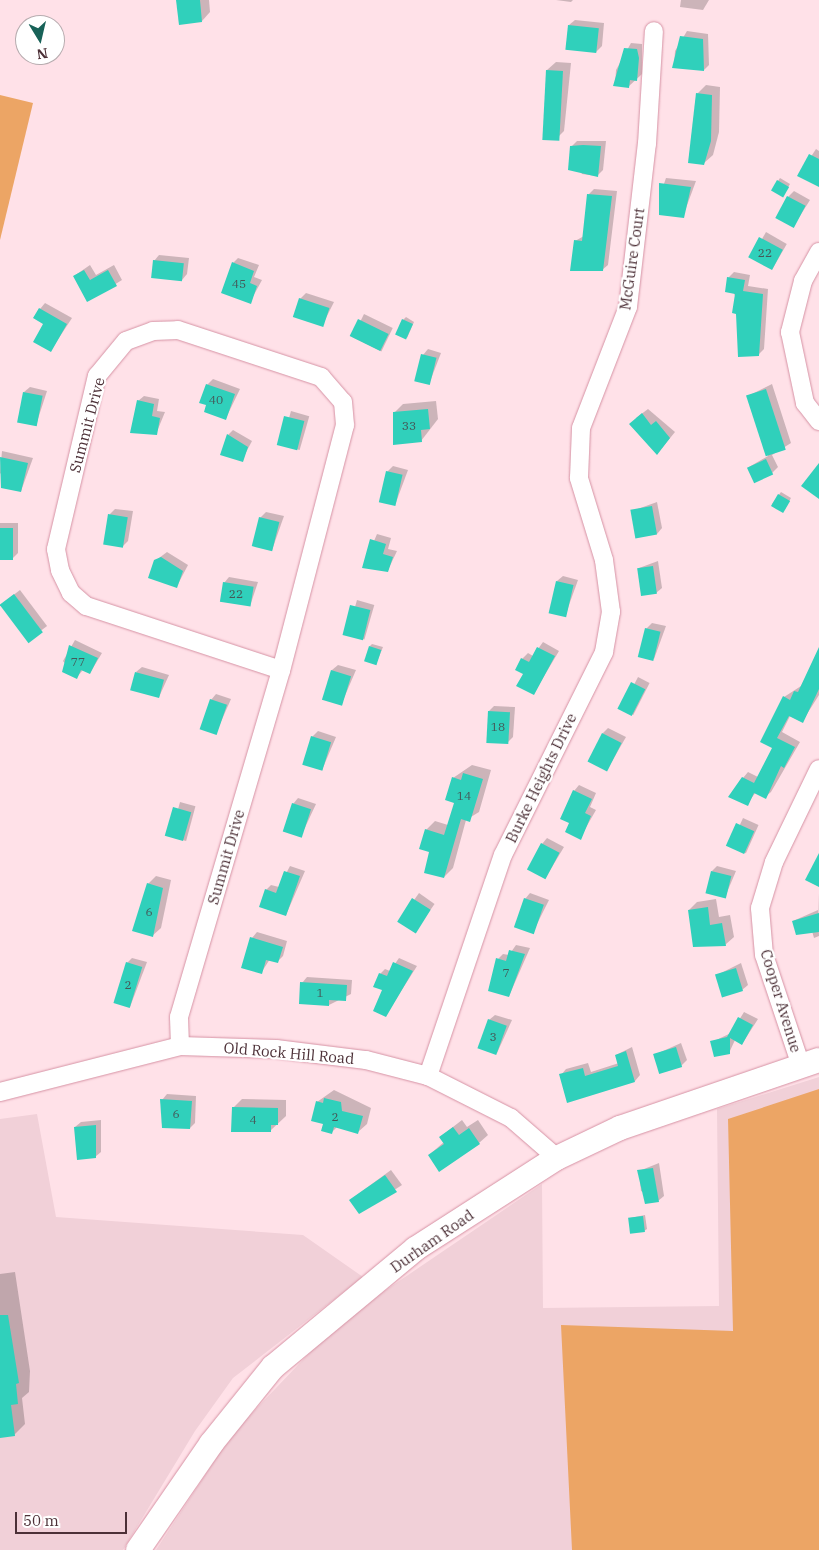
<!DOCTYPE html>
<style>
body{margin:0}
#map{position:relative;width:819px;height:1550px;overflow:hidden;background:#ffe1e8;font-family:"IBM Plex Serif",serif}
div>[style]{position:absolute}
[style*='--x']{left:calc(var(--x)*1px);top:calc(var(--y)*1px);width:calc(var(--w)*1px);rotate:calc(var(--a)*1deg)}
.built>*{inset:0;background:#f1d0d8}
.green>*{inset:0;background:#eca565}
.shadow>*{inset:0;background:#0003;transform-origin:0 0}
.building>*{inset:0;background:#30d0bb;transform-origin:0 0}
.roads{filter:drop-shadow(0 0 1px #d692a4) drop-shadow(0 0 1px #d692a4)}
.minor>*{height:18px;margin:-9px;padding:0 9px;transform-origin:9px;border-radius:9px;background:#fff}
.secondary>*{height:24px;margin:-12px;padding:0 12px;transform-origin:12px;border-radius:12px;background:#fff}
span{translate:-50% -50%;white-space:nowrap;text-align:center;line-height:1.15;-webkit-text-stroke:4.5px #fff;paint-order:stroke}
.number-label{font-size:12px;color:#455858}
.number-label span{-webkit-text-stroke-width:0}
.street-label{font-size:15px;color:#4c3037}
.north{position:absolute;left:15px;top:15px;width:50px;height:50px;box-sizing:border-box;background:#fff;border:1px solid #b7acaf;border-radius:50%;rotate:171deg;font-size:14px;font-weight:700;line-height:20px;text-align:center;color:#4c3037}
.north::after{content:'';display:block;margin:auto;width:18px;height:22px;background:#186258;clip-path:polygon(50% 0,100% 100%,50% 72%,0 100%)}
.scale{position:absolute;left:15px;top:1512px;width:112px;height:22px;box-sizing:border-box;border:2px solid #4c3037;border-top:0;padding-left:6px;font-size:15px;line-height:18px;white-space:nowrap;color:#4c3037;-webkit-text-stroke:4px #fff;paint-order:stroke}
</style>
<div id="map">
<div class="built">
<i style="clip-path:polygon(819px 1077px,819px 1550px,156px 1550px,232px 1434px,319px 1343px,383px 1292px,542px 1184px,543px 1308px,719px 1306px,717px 1109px)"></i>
<i style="clip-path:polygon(37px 1114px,56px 1217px,303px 1235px,363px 1277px,233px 1378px,195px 1431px,123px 1550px,0 1550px,0 1119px)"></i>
</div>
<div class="green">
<i style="clip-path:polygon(0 95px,33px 103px,0 240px)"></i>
<i style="clip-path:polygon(819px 1089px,819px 1550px,572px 1550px,561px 1325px,733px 1331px,728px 1119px)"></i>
</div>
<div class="shadow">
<i style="clip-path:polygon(178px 0,209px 0,210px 12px,202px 21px)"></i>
<i style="clip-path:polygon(556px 0,573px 0,571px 2px)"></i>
<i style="clip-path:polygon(681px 0,709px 0,703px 10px,680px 7px)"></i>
<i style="clip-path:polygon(575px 20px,604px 23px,602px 46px,596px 52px,569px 25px)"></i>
<i style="clip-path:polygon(687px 31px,708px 34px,709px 65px,704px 70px,674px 67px,675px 51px)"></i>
<i style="clip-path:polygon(631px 43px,642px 44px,642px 74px,628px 87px,615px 85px,616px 70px)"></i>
<i style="clip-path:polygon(556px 62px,571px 63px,564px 131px,555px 140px,547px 70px)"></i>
<i style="clip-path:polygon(706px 85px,720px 87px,719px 132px,713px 155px,704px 163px,697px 94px)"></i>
<i style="clip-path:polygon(577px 141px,606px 141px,603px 170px,597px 176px,582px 174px,571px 147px)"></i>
<i style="clip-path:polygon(816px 149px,819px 151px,819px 182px,799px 175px)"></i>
<i style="clip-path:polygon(666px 178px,696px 181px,683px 216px,659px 198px)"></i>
<i style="clip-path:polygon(780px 178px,790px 184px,784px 194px,778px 181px)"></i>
<i style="clip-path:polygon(594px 189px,617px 191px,608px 265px,602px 270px,575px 241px,584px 236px,589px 194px)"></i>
<i style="clip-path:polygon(794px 191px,810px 200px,793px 227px,788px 197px)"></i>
<i style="left:766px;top:232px;width:24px;height:29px;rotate:30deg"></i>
<i style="clip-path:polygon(159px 255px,189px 258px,187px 274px,182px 280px,154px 261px)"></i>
<i style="clip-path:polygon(238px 258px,259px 265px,254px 277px,262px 280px,250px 302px,233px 263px)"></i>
<i style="clip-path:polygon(90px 265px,96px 275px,114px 265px,122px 280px,88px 301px,74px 276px)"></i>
<i style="clip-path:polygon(734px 272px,750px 275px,748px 286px,768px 289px,764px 349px,758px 355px,728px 278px)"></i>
<i style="clip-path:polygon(306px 293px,334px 302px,322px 326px,300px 299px)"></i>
<i style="clip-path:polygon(45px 303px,72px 318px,51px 350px,40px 309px)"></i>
<i style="left:364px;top:314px;width:32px;height:26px;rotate:26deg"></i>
<i style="clip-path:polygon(406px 317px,414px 322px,407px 338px,403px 320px)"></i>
<i style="clip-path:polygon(428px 349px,441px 353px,429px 384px,423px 355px)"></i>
<i style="clip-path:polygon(213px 379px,240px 389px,226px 418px,207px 404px,207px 385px)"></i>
<i style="clip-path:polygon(772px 384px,791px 443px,772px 455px,778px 467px,772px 473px,749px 467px,768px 456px,748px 396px)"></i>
<i style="clip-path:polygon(30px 387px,47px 391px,36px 425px,24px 392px)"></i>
<i style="clip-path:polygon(144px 396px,159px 399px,157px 411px,165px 412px,156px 434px,138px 401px)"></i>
<i style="clip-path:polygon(436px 401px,438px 419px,421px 441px,394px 413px,403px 404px)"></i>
<i style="clip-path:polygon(648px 409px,675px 432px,662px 448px,636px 418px)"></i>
<i style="left:291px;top:411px;width:19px;height:35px;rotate:16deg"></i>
<i style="clip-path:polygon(233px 430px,252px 441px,242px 460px,228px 435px)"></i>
<i style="clip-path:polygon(2px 451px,33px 458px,21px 491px,0 473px)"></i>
<i style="clip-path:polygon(393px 466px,408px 470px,395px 505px,387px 472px)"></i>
<i style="clip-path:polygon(781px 492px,791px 498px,785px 509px,772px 504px)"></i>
<i style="clip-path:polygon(657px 502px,662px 528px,657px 534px,632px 511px)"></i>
<i style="clip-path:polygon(115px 509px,133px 511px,128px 541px,123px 546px,110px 514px)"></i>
<i style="clip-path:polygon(266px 512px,284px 516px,272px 550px,260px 518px)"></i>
<i style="clip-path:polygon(0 523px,18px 523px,18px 553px,12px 559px,0 559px)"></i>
<i style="clip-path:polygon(377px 534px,391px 538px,388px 549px,397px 551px,388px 570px,363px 567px)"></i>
<i style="clip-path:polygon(167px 552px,188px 565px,177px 586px,155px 561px)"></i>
<i style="clip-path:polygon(658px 561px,662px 588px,656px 593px,639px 568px)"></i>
<i style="clip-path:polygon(563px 576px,578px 580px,565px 616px,557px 581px)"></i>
<i style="clip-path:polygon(229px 577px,258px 582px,250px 606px,224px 583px)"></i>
<i style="left:20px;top:590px;width:45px;height:24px;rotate:53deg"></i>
<i style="left:357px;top:600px;width:18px;height:36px;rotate:16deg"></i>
<i style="clip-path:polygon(652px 623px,666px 626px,654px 659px,646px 629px)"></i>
<i style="clip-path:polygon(75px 640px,102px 653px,90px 673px,83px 670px,76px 678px,63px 661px)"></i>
<i style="clip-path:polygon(543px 642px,559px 651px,534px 693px,522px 659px,528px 653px,533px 656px)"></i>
<i style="clip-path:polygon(372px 644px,383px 647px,376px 664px,370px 646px)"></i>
<i style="clip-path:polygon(819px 653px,819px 695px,802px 722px,790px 716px,782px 732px,800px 742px,771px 792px,765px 797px,756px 792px,747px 804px,743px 778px,748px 772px,758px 777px,774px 748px,784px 697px,801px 686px)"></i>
<i style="clip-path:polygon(338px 665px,356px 670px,341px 705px,332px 670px)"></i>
<i style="clip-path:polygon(142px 667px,169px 675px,159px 697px,136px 672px)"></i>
<i style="left:638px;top:677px;width:13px;height:36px;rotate:27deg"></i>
<i style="clip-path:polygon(216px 694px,231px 699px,216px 733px,211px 700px)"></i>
<i style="clip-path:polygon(494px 706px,515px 707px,513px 737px,508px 742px,489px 711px)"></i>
<i style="clip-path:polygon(608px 728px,626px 737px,607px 770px,603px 733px)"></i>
<i style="clip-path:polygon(318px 731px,336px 737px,322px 770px,312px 737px)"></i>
<i style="clip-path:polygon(472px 765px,491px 770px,479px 812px,466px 820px,453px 868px,444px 877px,426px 830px,435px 821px,448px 825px,455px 802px,453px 778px)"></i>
<i style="clip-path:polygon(579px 785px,596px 793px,590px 807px,596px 810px,580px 838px,571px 822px,574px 791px)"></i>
<i style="clip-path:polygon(298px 798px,316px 804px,301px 836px,293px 804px)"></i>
<i style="left:180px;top:802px;width:16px;height:36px;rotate:15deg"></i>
<i style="left:743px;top:818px;width:17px;height:31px;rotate:24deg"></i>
<i style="clip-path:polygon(547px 838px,564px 847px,546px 877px,542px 844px)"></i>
<i style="clip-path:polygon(290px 866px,305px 871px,286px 915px,266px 890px,271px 885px,279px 887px)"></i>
<i style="clip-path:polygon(717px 866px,736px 871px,725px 897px,712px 871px)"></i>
<i style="clip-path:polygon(156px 876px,171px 880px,161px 928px,152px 936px,148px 884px)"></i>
<i style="clip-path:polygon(818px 892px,819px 936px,814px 938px,812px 931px,793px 921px,818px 910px)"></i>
<i style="left:419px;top:893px;width:19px;height:35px;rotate:35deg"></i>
<i style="clip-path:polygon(530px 893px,549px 900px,533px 932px,525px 899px)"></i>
<i style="clip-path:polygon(716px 899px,719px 917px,730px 915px,734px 937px,725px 945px,689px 910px,697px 902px)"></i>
<i style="clip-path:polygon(257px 932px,287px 941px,283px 956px,277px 962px,270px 959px,261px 973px,252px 938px)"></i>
<i style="clip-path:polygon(516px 945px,530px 948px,509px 996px,498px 959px,503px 954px,509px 955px)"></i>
<i style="clip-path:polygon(132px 958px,147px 962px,130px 1007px,127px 963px)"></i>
<i style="clip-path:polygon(399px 958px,417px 966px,386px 1015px,380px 974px,385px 969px,390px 971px)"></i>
<i style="clip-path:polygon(741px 963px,748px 985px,742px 990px,717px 975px)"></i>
<i style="clip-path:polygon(307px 977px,352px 980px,351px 994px,329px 1005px,302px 983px)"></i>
<i style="clip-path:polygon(744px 1012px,758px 1019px,742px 1044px,735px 1040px,729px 1053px,712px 1042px,731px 1033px)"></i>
<i style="clip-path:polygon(495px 1015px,512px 1020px,497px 1053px,489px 1020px)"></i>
<i style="clip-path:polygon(681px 1043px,687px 1060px,681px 1066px,654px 1055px)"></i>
<i style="clip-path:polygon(632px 1047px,640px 1075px,635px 1081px,568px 1101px,561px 1075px,566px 1069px,588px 1063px,591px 1072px,619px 1063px,616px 1055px)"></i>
<i style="clip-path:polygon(334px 1090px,371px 1108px,367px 1124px,358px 1132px,337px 1127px,332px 1132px,324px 1123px,317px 1102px)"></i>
<i style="clip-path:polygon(167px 1094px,196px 1096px,195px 1123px,190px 1128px,162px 1100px)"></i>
<i style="clip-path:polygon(242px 1099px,286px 1100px,286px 1116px,270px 1131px,233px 1108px)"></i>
<i style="clip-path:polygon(101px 1120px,101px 1152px,95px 1157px,75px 1127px,81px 1122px)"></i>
<i style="clip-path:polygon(462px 1120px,467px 1127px,478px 1120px,488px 1135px,479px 1143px,429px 1155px,444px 1142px,440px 1137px)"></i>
<i style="clip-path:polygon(659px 1163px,664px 1196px,658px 1201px,641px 1191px,639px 1171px)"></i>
<i style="clip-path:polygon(391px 1170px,402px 1185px,359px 1213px,350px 1200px)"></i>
<i style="clip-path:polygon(645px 1215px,647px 1229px,644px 1231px,630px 1218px)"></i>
<i style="clip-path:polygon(15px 1272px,30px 1371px,29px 1392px,22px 1398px,25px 1424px,14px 1435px,0 1437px,0 1274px)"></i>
</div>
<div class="building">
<i style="clip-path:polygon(176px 0,200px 0,202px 22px,179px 25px)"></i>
<i style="left:568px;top:25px;width:31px;height:25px;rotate:6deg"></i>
<i style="clip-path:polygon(680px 36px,703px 39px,704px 71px,672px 68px)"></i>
<i style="clip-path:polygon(624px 48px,637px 49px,639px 58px,637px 81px,630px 80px,629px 88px,613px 86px)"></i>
<i style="left:546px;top:70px;width:17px;height:70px;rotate:3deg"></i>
<i style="clip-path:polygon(696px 93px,712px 95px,711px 141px,704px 165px,688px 163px)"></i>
<i style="clip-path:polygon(583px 145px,601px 146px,598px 177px,568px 170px,570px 146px)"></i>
<i style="clip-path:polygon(809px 154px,819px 159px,819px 187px,797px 176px)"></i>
<i style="left:777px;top:180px;width:14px;height:12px;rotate:30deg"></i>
<i style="clip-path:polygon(659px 183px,691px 187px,684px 218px,659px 215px)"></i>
<i style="clip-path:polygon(587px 194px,612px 196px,603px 271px,570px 271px,574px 240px,582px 241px)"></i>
<i style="left:787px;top:196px;width:21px;height:25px;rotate:28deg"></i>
<i style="left:759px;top:237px;width:27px;height:23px;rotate:28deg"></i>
<i style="left:153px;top:260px;width:31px;height:18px;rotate:6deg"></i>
<i style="clip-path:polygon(232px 262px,254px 271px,250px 283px,257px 286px,251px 304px,221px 293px)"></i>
<i style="clip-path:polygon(84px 270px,90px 280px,108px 270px,117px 286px,87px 302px,73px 276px)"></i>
<i style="clip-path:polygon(727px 277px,745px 280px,743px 291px,763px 294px,759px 356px,738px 357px,736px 314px,732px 313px,735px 294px,725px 292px)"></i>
<i style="left:299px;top:298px;width:32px;height:20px;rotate:18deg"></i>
<i style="clip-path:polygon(39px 308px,67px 324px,51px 352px,33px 342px,43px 324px,33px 318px)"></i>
<i style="left:358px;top:319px;width:34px;height:19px;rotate:26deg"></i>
<i style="left:402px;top:319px;width:12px;height:17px;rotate:24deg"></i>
<i style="left:421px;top:354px;width:16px;height:28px;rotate:14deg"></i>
<i style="clip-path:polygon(206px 384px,235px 394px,226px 420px,204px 412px,206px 405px,199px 403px)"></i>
<i style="left:766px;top:389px;width:64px;height:21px;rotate:72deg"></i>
<i style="left:23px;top:392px;width:20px;height:31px;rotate:11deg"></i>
<i style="clip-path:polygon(137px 400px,154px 404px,152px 416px,160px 418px,157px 435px,130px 433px)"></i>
<i style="clip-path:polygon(428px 409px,430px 429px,421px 430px,422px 442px,393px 445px,393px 412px)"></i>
<i style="clip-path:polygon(642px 413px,651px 425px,656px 421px,670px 438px,657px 455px,629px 424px)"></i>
<i style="left:284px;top:416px;width:21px;height:30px;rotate:14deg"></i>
<i style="clip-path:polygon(227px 434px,248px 447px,243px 462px,220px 455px)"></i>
<i style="clip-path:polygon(0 457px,28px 463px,21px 492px,1px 488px)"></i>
<i style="left:766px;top:459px;width:17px;height:21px;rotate:65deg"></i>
<i style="clip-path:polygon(819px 463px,819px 499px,801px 486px)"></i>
<i style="left:386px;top:471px;width:17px;height:32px;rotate:13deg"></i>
<i style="left:778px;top:494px;width:14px;height:14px;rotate:30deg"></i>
<i style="left:652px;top:506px;width:29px;height:22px;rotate:80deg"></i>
<i style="left:108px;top:514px;width:20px;height:31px;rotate:9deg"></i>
<i style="left:259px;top:517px;width:21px;height:30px;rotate:14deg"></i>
<i style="left:0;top:528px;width:13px;height:32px"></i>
<i style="clip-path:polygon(370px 539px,386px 544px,383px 554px,393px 557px,388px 572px,362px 568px)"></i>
<i style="clip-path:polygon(161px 557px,183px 571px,177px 588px,148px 578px,154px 560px)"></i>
<i style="left:653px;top:566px;width:28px;height:16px;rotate:82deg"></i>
<i style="left:556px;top:581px;width:18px;height:33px;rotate:13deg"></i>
<i style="left:223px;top:582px;width:31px;height:20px;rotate:9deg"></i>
<i style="left:14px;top:594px;width:48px;height:18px;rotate:53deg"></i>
<i style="left:350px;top:605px;width:21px;height:31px;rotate:14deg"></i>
<i style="left:645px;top:628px;width:16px;height:30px;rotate:14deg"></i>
<i style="clip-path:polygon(69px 645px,98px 658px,90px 674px,81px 670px,77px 679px,62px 672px)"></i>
<i style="left:369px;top:646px;width:13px;height:16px;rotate:18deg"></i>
<i style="clip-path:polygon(537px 647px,555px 656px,534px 695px,516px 686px,523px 674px,515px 670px,521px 658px,529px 662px)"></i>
<i style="clip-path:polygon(819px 647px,819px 689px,803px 723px,789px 716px,777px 738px,795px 747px,784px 768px,781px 766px,766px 799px,754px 793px,748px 806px,728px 797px,742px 777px,754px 783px,772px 748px,760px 742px,783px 696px,790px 700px,794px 691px,798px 692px)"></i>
<i style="left:331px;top:670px;width:21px;height:31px;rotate:17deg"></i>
<i style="left:135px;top:672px;width:30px;height:19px;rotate:15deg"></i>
<i style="left:631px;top:682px;width:16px;height:30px;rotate:27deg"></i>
<i style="left:210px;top:699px;width:18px;height:32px;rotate:19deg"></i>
<i style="left:488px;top:711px;width:22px;height:32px;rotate:3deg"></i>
<i style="left:602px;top:733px;width:22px;height:32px;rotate:27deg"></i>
<i style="left:311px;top:736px;width:21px;height:30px;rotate:17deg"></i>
<i style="clip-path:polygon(463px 773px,483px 779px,470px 822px,461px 819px,444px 878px,424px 873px,429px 852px,419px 849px,425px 829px,444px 835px,454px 803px,445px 800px,452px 777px,461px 780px)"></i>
<i style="clip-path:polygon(573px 790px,592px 799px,585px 813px,591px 816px,581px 840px,565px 832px,569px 823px,560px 819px)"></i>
<i style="left:292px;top:803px;width:20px;height:30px;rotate:18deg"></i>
<i style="left:173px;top:807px;width:19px;height:30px;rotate:16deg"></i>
<i style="left:736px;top:823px;width:20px;height:25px;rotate:24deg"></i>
<i style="left:541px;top:843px;width:21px;height:30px;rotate:28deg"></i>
<i style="clip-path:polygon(819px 853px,819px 887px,805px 880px)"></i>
<i style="clip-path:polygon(284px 871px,300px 876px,286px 916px,259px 907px,265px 889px,276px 893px)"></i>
<i style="left:711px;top:871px;width:21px;height:23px;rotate:14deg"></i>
<i style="clip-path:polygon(147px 883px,163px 888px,153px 937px,132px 931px)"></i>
<i style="left:412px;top:898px;width:22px;height:28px;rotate:32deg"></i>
<i style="left:524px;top:898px;width:21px;height:31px;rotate:19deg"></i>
<i style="clip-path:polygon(708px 907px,710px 925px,722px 923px,726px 946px,693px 947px,688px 910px)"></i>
<i style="clip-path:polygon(819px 913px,819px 932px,796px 935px,792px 921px)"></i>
<i style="clip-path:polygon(250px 937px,283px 947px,278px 963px,266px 960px,262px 974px,241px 968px)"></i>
<i style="clip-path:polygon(509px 950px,525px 954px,509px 997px,488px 991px,496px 958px,506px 961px)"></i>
<i style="left:126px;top:962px;width:17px;height:43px;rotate:17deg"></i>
<i style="clip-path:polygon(393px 962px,413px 971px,386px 1017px,373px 1011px,382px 990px,373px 987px,379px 973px,387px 976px)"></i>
<i style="left:736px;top:968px;width:24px;height:22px;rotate:73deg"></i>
<i style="clip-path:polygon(300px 982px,347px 985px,346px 1001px,329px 1000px,329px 1006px,299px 1004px)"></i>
<i style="clip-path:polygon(738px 1017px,753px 1025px,742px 1045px,730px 1038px,730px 1054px,714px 1057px,710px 1041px,727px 1037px)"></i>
<i style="left:488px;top:1019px;width:20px;height:31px;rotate:20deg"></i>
<i style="left:676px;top:1047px;width:21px;height:24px;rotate:73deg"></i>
<i style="clip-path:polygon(626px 1051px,635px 1082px,567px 1103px,559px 1074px,583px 1068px,585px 1076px,618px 1066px,615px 1055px)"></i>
<i style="clip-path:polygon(324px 1098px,341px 1102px,342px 1111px,363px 1116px,358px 1134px,334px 1127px,332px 1134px,321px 1131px,323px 1124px,311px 1121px,316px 1101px,323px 1103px)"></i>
<i style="clip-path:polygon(160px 1099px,192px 1101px,190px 1129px,162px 1128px)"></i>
<i style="clip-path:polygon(232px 1107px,278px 1108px,278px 1125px,271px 1125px,271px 1132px,231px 1132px)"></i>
<i style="clip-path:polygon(96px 1125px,96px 1158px,77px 1160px,74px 1127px)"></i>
<i style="clip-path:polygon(453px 1127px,459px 1135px,469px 1128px,480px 1144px,439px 1172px,428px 1155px,444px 1144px,439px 1137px)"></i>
<i style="clip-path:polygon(653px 1168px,659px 1202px,645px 1204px,637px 1170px)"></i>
<i style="clip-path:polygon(385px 1175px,397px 1192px,359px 1214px,349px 1200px)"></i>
<i style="left:643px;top:1216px;width:16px;height:15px;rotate:83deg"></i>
<i style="clip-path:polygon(0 1315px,8px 1315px,19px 1383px,16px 1384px,18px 1404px,11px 1405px,15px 1436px,0 1438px)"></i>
</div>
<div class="roads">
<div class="minor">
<i style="--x:819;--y:252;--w:33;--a:119"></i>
<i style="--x:803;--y:281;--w:53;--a:104.3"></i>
<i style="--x:790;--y:332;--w:73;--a:78.1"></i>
<i style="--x:805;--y:403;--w:23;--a:52"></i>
<i style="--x:178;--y:330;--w:151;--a:18.2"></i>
<i style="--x:321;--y:377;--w:33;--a:49"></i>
<i style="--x:343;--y:402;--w:23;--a:85"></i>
<i style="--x:345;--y:425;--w:253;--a:104.6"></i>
<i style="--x:281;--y:670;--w:205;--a:-161.8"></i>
<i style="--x:86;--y:606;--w:20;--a:-139"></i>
<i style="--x:71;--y:593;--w:25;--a:-116"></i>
<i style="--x:60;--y:570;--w:21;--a:-101"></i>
<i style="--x:56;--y:549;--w:178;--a:-76.7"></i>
<i style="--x:97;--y:376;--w:45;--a:-50.4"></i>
<i style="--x:126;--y:341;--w:29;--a:-20"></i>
<i style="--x:153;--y:331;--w:25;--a:-2"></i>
<i style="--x:180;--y:1046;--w:29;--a:-92"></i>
<i style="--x:179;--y:1017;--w:362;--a:-73.6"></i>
<i style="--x:801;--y:1066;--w:117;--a:-108.4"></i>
<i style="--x:764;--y:955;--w:47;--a:-94.9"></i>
<i style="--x:760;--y:908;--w:48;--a:-73.1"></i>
<i style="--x:774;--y:862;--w:103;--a:-64.2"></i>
<i style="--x:428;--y:1076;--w:233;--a:-71.3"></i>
<i style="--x:503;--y:855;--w:227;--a:-63.5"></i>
<i style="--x:604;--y:652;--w:41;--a:-80.1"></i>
<i style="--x:611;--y:612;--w:52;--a:-97.7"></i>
<i style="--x:604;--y:560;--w:86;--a:-107"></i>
<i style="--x:579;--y:478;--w:50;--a:-87.7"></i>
<i style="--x:581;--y:428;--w:130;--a:-68.8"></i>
<i style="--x:628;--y:307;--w:164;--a:-83.4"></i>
<i style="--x:647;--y:144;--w:113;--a:-86.5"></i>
<i style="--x:0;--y:1092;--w:186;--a:-14.3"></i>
<i style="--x:180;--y:1046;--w:96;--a:1.8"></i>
<i style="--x:276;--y:1049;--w:91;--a:7"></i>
<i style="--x:366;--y:1060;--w:64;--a:14.5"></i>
<i style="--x:428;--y:1076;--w:93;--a:26.8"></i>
<i style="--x:511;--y:1118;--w:61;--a:41"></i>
</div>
<div class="secondary">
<i style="--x:138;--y:1550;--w:129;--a:-55.4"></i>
<i style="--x:211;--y:1444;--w:99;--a:-51.2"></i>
<i style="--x:273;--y:1367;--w:185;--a:-39.7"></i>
<i style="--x:415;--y:1249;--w:169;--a:-32.7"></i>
<i style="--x:557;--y:1158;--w:70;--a:-25.5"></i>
<i style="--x:620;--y:1128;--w:210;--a:-18.9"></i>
</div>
</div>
<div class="number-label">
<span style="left:765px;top:253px">22</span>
<span style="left:239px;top:284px">45</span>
<span style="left:216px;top:400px">40</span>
<span style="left:409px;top:426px">33</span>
<span style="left:236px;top:594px">22</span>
<span style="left:78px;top:662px">77</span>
<span style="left:498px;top:727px">18</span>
<span style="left:464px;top:796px">14</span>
<span style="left:149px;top:912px">6</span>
<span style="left:506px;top:973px">7</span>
<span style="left:128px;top:985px">2</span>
<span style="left:320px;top:993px">1</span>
<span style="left:493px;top:1037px">3</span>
<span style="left:176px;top:1114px">6</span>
<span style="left:335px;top:1117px">2</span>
<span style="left:253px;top:1120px">4</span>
</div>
<div class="street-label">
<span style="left:632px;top:259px;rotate:-82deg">McGuire Court</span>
<span style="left:87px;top:425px;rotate:-75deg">Summit Drive</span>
<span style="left:541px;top:778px;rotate:-64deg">Burke Heights Drive</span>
<span style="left:226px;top:857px;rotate:-74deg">Summit Drive</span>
<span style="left:781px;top:1001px;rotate:73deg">Cooper Avenue</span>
<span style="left:289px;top:1053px;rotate:5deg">Old Rock Hill Road</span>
<span style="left:432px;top:1241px;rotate:-35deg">Durham Road</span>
</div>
<div class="north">N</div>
<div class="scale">50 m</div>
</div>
